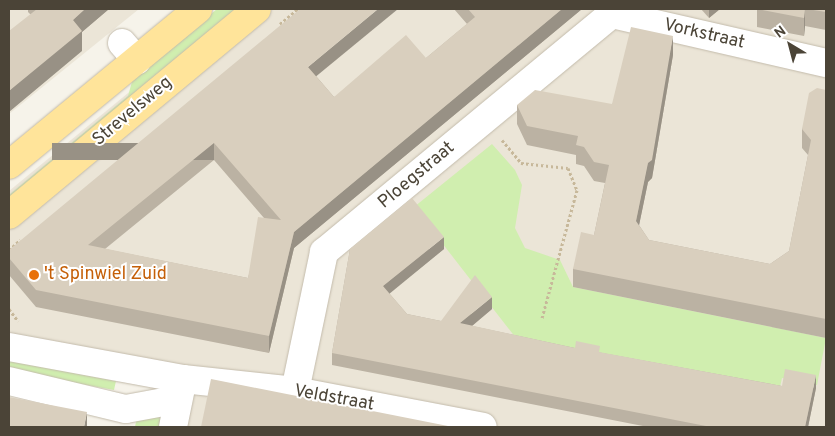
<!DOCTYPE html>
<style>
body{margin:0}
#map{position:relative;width:835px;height:436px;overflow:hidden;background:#f6f3ea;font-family:Overpass,sans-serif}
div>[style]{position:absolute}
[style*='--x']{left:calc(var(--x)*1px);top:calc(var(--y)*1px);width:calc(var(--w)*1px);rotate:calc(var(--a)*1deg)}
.residential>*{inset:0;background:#ebe5d7}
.green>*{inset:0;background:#d0eeaf}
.path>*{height:3px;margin-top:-1.5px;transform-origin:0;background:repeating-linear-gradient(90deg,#c7b89a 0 2.5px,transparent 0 5px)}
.roads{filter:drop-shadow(0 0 1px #c3bbab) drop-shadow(0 0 1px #c3bbab)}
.minor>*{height:28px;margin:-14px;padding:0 14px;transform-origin:14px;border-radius:14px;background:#fff}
.major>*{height:28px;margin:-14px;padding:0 14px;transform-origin:14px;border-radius:14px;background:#ffe49a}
.wall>*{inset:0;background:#bbb2a3}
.shaded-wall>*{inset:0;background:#989185;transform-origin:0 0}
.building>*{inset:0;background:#d9cfbe}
.dots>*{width:14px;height:14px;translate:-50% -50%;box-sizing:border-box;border:2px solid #fff;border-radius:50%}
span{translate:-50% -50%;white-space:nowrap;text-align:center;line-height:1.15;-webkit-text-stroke:4px #fff;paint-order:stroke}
.street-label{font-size:18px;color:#4b4437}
.food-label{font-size:18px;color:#c56008}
.left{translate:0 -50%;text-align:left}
.frame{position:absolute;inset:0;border:10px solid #4b4437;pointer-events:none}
.north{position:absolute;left:765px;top:20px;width:50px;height:50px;-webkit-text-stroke:4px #fff;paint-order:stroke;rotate:323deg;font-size:14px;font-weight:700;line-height:20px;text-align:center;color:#4b4437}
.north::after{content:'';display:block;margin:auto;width:18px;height:22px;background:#4b4437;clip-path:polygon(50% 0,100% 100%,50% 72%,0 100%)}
</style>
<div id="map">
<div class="residential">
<i style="clip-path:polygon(9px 9px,139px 9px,9px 114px)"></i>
<i style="clip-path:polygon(230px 9px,826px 9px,826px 427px,152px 427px,159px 389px,9px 362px,9px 191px)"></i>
</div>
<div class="green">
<i style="clip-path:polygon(217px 9px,245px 9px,9px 205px,9px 195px,128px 96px,133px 78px)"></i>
<i style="clip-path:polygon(492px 144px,515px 170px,522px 185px,515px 228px,525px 248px,560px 260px,573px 287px,826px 338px,817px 385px,782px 378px,778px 396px,519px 342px,414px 207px)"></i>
<i style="clip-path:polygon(9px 360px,12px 361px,116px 381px,114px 390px,9px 371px)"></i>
<i style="clip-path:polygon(166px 415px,163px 427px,135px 427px,137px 416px)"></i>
</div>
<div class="path">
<i style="--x:280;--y:24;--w:23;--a:-40"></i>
<i style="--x:502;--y:140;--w:30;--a:50"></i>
<i style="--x:521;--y:163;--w:47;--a:6.1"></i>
<i style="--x:568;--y:168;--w:24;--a:68"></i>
<i style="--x:577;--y:190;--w:133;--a:105.3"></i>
<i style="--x:9;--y:250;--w:15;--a:-42"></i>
<i style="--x:9;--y:309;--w:15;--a:53"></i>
</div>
<div class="roads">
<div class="minor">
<i style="--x:612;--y:14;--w:220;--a:12.9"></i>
<i style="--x:122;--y:43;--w:23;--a:49"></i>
<i style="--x:9;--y:347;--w:177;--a:10.4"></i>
<i style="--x:183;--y:379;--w:113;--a:6.1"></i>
<i style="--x:295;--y:391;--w:191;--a:10.8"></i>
<i style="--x:9;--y:381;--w:120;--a:13.5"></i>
<i style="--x:126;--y:409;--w:44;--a:-10.5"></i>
<i style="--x:169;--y:401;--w:26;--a:-58"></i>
<i style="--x:295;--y:391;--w:142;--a:-78.2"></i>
<i style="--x:324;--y:252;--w:381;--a:-39.6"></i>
<i style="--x:173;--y:427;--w:45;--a:-78.4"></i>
</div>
<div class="major">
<i style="--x:9;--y:165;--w:245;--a:-39.5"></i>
<i style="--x:9;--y:215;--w:322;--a:-39.7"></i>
</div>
</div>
<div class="wall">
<i style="clip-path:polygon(28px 9px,109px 9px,82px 32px,82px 51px,30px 14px,28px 12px)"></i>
<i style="clip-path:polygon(evenodd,454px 9px,582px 9px,294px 248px,269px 353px,36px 307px,9px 275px,9px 250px,316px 76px,334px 97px,426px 58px,467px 24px,454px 9px,214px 160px,264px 218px,248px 278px,105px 249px,214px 160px)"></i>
<i style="clip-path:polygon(701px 9px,720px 9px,709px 18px)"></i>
<i style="clip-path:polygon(757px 9px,826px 9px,826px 30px,805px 26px,804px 36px,757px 27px)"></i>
<i style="clip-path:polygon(673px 55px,652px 178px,648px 182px,639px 225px,649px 240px,770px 264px,789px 251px,808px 155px,802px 148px,802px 129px,826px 90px,826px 338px,573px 287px,573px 269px,594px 235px,605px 183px,594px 181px,584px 166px,576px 164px,576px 155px,527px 145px,517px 124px,517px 105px,612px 104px)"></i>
<i style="clip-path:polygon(350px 249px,444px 249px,389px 293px,407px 314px,441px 321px,492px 309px,472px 326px,575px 348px,782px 386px,816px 388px,808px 427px,648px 427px,332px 365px,332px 353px)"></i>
</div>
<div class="shaded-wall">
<i style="clip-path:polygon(85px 9px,109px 9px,82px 32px,82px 51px,9px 112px,9px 91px,73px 20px)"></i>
<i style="clip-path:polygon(378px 9px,398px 9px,308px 83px,308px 67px)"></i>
<i style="clip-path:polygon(562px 9px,582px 9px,294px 248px,269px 353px,269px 336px,294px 232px)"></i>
<i style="clip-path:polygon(709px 9px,720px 9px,709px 18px)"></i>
<i style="clip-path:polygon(805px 9px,805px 26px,804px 36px,804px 18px)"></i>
<i style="clip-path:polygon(673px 36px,673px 55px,652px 178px,648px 182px,636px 240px,636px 221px)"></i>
<i style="left:214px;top:143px;width:17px;height:162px;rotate:90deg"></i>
<i style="clip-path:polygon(444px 237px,444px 249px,383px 299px,383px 286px)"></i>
<i style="clip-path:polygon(492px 297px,492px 309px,460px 336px,460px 323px)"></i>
<i style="clip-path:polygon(816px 375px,816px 388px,808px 427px,805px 427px)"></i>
<i style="clip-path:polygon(87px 412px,87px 427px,84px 427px)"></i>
</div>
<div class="building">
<i style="clip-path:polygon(37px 9px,85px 9px,73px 20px,82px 31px,9px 91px,9px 31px)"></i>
<i style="clip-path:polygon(evenodd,300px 9px,378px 9px,308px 67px,334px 97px,406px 35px,426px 58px,475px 17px,468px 9px,562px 9px,294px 232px,269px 336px,36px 290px,9px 258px,9px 250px,300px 9px,214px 143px,281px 220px,258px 217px,248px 278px,88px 245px,214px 143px)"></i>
<i style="clip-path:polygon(757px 9px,805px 9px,804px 18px)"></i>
<i style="clip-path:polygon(807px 9px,826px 9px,826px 12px)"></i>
<i style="clip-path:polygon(631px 27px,673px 36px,652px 160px,648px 163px,636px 221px,649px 240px,770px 264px,789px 251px,811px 140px,802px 129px,809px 93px,817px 88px,826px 90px,826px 319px,573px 269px,581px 232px,594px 235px,609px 165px,594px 162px,584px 147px,576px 145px,578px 136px,527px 126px,517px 105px,535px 90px,612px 104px)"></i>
<i style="clip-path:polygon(412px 198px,444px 237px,383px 286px,407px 314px,441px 321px,475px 275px,492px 297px,460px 323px,575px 348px,576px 341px,600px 346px,599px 352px,782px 386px,785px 369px,816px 375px,805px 427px,711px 427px,332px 353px,350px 249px)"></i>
<i style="clip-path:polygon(211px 379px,453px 427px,201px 427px)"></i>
<i style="clip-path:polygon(9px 397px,87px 412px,84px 427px,9px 427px)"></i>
</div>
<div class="dots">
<i style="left:34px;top:275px;background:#e8710a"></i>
</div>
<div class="street-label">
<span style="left:704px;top:35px;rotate:13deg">Vorkstraat</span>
<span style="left:133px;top:112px;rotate:-40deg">Strevelsweg</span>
<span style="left:417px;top:176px;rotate:-40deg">Ploegstraat</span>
<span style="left:334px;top:399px;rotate:10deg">Veldstraat</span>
</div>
<div class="food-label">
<span class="left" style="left:44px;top:275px">'t Spinwiel Zuid</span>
</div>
<div class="frame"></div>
<div class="north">N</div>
</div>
